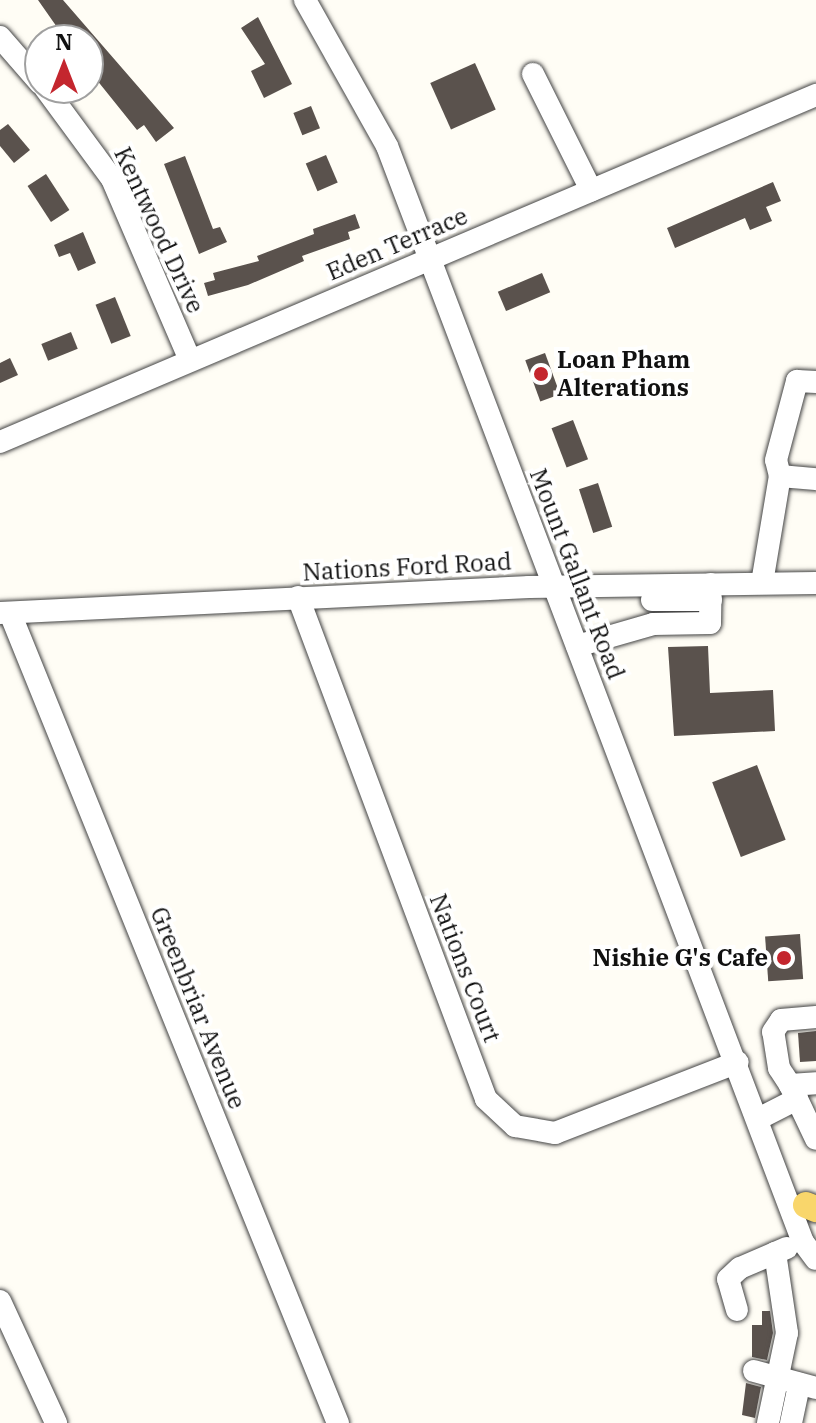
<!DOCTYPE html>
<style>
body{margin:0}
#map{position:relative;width:816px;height:1423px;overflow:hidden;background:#fffdf5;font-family:"IBM Plex Serif",serif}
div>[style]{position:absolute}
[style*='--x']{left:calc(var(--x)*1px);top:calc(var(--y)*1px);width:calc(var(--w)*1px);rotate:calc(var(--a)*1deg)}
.building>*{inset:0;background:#5a524d;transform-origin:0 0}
.roads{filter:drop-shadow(0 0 2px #444) drop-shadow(0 0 2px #444)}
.minor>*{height:22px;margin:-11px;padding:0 11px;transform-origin:11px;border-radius:11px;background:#fff}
.major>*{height:26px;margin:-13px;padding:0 13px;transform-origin:13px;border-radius:13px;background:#f9d66b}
.dots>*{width:22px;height:22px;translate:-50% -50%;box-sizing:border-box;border:4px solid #fff;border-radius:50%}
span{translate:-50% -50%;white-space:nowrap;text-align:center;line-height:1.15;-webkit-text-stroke:8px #fff;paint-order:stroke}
.street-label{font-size:24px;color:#111}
.poi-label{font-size:24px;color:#111;font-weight:700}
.left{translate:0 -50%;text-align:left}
.right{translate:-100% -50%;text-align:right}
.north{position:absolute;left:24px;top:24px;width:80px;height:80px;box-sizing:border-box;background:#fff;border:2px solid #a0a0a0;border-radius:50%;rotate:0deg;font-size:22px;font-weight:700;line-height:32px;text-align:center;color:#111}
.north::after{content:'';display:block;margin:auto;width:28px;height:36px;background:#c4262e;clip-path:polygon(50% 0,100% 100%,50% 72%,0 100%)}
</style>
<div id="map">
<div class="building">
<i style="clip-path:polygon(38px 0,63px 0,174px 128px,156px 142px,144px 125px,137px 130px,88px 69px,88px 40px,66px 40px)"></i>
<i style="clip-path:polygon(258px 17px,292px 84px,264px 98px,251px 71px,265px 64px,241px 28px)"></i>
<i style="left:475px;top:63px;width:51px;height:49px;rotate:66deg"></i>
<i style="left:311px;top:106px;width:24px;height:19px;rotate:68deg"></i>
<i style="clip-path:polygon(8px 124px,30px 150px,14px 163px,0 146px,0 130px)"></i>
<i style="left:326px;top:155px;width:30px;height:22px;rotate:67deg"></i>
<i style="clip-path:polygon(185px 156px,213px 229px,220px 227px,227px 242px,199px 254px,164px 164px)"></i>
<i style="left:46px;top:174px;width:43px;height:22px;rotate:57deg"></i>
<i style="clip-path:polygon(773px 182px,781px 201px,766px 207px,772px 221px,750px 230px,745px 218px,675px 248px,667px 228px)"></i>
<i style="clip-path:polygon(355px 214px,360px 228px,348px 232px,350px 239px,302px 256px,304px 261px,248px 285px,208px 296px,204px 283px,215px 280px,213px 273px,259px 261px,257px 256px,314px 234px,313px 229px)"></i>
<i style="clip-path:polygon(83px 232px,96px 263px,78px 271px,70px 253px,59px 257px,54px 245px)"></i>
<i style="left:542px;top:273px;width:21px;height:48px;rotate:67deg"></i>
<i style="left:115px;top:297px;width:42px;height:21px;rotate:68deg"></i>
<i style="left:71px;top:332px;width:18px;height:32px;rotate:68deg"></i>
<i style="left:545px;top:353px;width:44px;height:21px;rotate:70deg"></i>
<i style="clip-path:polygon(10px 358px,18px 375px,0 383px,0 363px)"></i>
<i style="left:573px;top:420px;width:42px;height:23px;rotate:69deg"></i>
<i style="left:598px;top:483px;width:46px;height:20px;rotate:72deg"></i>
<i style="clip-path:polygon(708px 646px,710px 693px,773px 690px,775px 731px,674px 736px,668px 647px)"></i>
<i style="left:757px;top:765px;width:80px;height:48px;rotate:69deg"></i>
<i style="left:800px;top:934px;width:45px;height:35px;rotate:86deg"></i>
<i style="clip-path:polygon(816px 1031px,816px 1061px,800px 1062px,798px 1033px)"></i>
<i style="clip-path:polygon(762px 1311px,770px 1311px,773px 1333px,767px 1360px,752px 1357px,752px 1325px,762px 1325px)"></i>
<i style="clip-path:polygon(746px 1383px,761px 1387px,755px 1418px,742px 1415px)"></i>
</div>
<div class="roads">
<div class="minor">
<i style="--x:305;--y:0;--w:167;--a:60.7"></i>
<i style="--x:387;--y:146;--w:1172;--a:69.22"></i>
<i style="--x:803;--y:1242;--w:21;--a:53"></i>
<i style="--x:0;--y:37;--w:61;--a:49"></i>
<i style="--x:533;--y:74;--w:130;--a:63.4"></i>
<i style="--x:45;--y:88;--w:113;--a:53.6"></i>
<i style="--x:112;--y:179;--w:197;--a:66.7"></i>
<i style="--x:0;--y:442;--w:887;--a:-23.04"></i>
<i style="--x:780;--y:476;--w:16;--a:-104"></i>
<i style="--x:776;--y:460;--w:82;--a:-75.1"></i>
<i style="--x:797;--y:381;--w:19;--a:3"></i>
<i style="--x:762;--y:583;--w:109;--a:-80.5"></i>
<i style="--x:780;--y:476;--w:36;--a:5"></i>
<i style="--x:298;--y:597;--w:536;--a:69.47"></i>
<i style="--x:486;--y:1099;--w:40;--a:43"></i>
<i style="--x:515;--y:1126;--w:41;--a:9.9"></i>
<i style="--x:555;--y:1133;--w:196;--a:-21.2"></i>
<i style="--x:652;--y:600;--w:59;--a:0"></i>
<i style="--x:0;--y:613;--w:530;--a:-2.81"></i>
<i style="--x:529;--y:587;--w:287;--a:-0.8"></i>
<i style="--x:10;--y:613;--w:874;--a:67.96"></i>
<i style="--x:577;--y:646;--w:79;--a:-16.1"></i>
<i style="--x:653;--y:624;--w:57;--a:-1"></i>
<i style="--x:710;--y:623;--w:39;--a:-89"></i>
<i style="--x:790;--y:1085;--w:20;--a:-123"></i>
<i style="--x:779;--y:1068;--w:36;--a:-99"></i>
<i style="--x:773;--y:1032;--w:14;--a:-56"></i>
<i style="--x:781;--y:1020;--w:35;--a:-5"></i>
<i style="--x:797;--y:1099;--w:44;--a:64.6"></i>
<i style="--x:758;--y:1119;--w:44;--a:-27.1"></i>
<i style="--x:797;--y:1099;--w:16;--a:-117"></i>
<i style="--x:790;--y:1085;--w:26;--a:-4"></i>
<i style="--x:0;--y:1301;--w:134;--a:65.3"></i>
<i style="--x:737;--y:1310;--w:32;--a:-106"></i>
<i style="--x:728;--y:1279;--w:16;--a:-43"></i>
<i style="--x:740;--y:1268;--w:51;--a:-23.1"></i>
<i style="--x:754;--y:1371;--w:64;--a:15.3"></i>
<i style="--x:768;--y:1423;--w:92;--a:-78.1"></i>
<i style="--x:787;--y:1333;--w:81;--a:-98.5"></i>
<i style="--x:791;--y:1423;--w:40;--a:-78"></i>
</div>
<div class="major">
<i style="--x:806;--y:1205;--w:11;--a:22"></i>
</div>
</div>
<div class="dots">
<i style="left:541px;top:374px;background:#c4262e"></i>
<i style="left:784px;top:958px;background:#c4262e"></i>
</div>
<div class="street-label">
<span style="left:159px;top:230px;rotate:65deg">Kentwood Drive</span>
<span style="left:397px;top:244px;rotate:-23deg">Eden Terrace</span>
<span style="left:407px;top:567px;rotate:-3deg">Nations Ford Road</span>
<span style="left:577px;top:574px;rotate:69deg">Mount Gallant Road</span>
<span style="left:465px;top:968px;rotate:69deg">Nations Court</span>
<span style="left:198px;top:1008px;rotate:68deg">Greenbriar Avenue</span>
</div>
<div class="poi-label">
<span class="left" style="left:557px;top:374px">Loan Pham<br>Alterations</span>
<span class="right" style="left:768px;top:958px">Nishie G's Cafe</span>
</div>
<div class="north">N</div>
</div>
